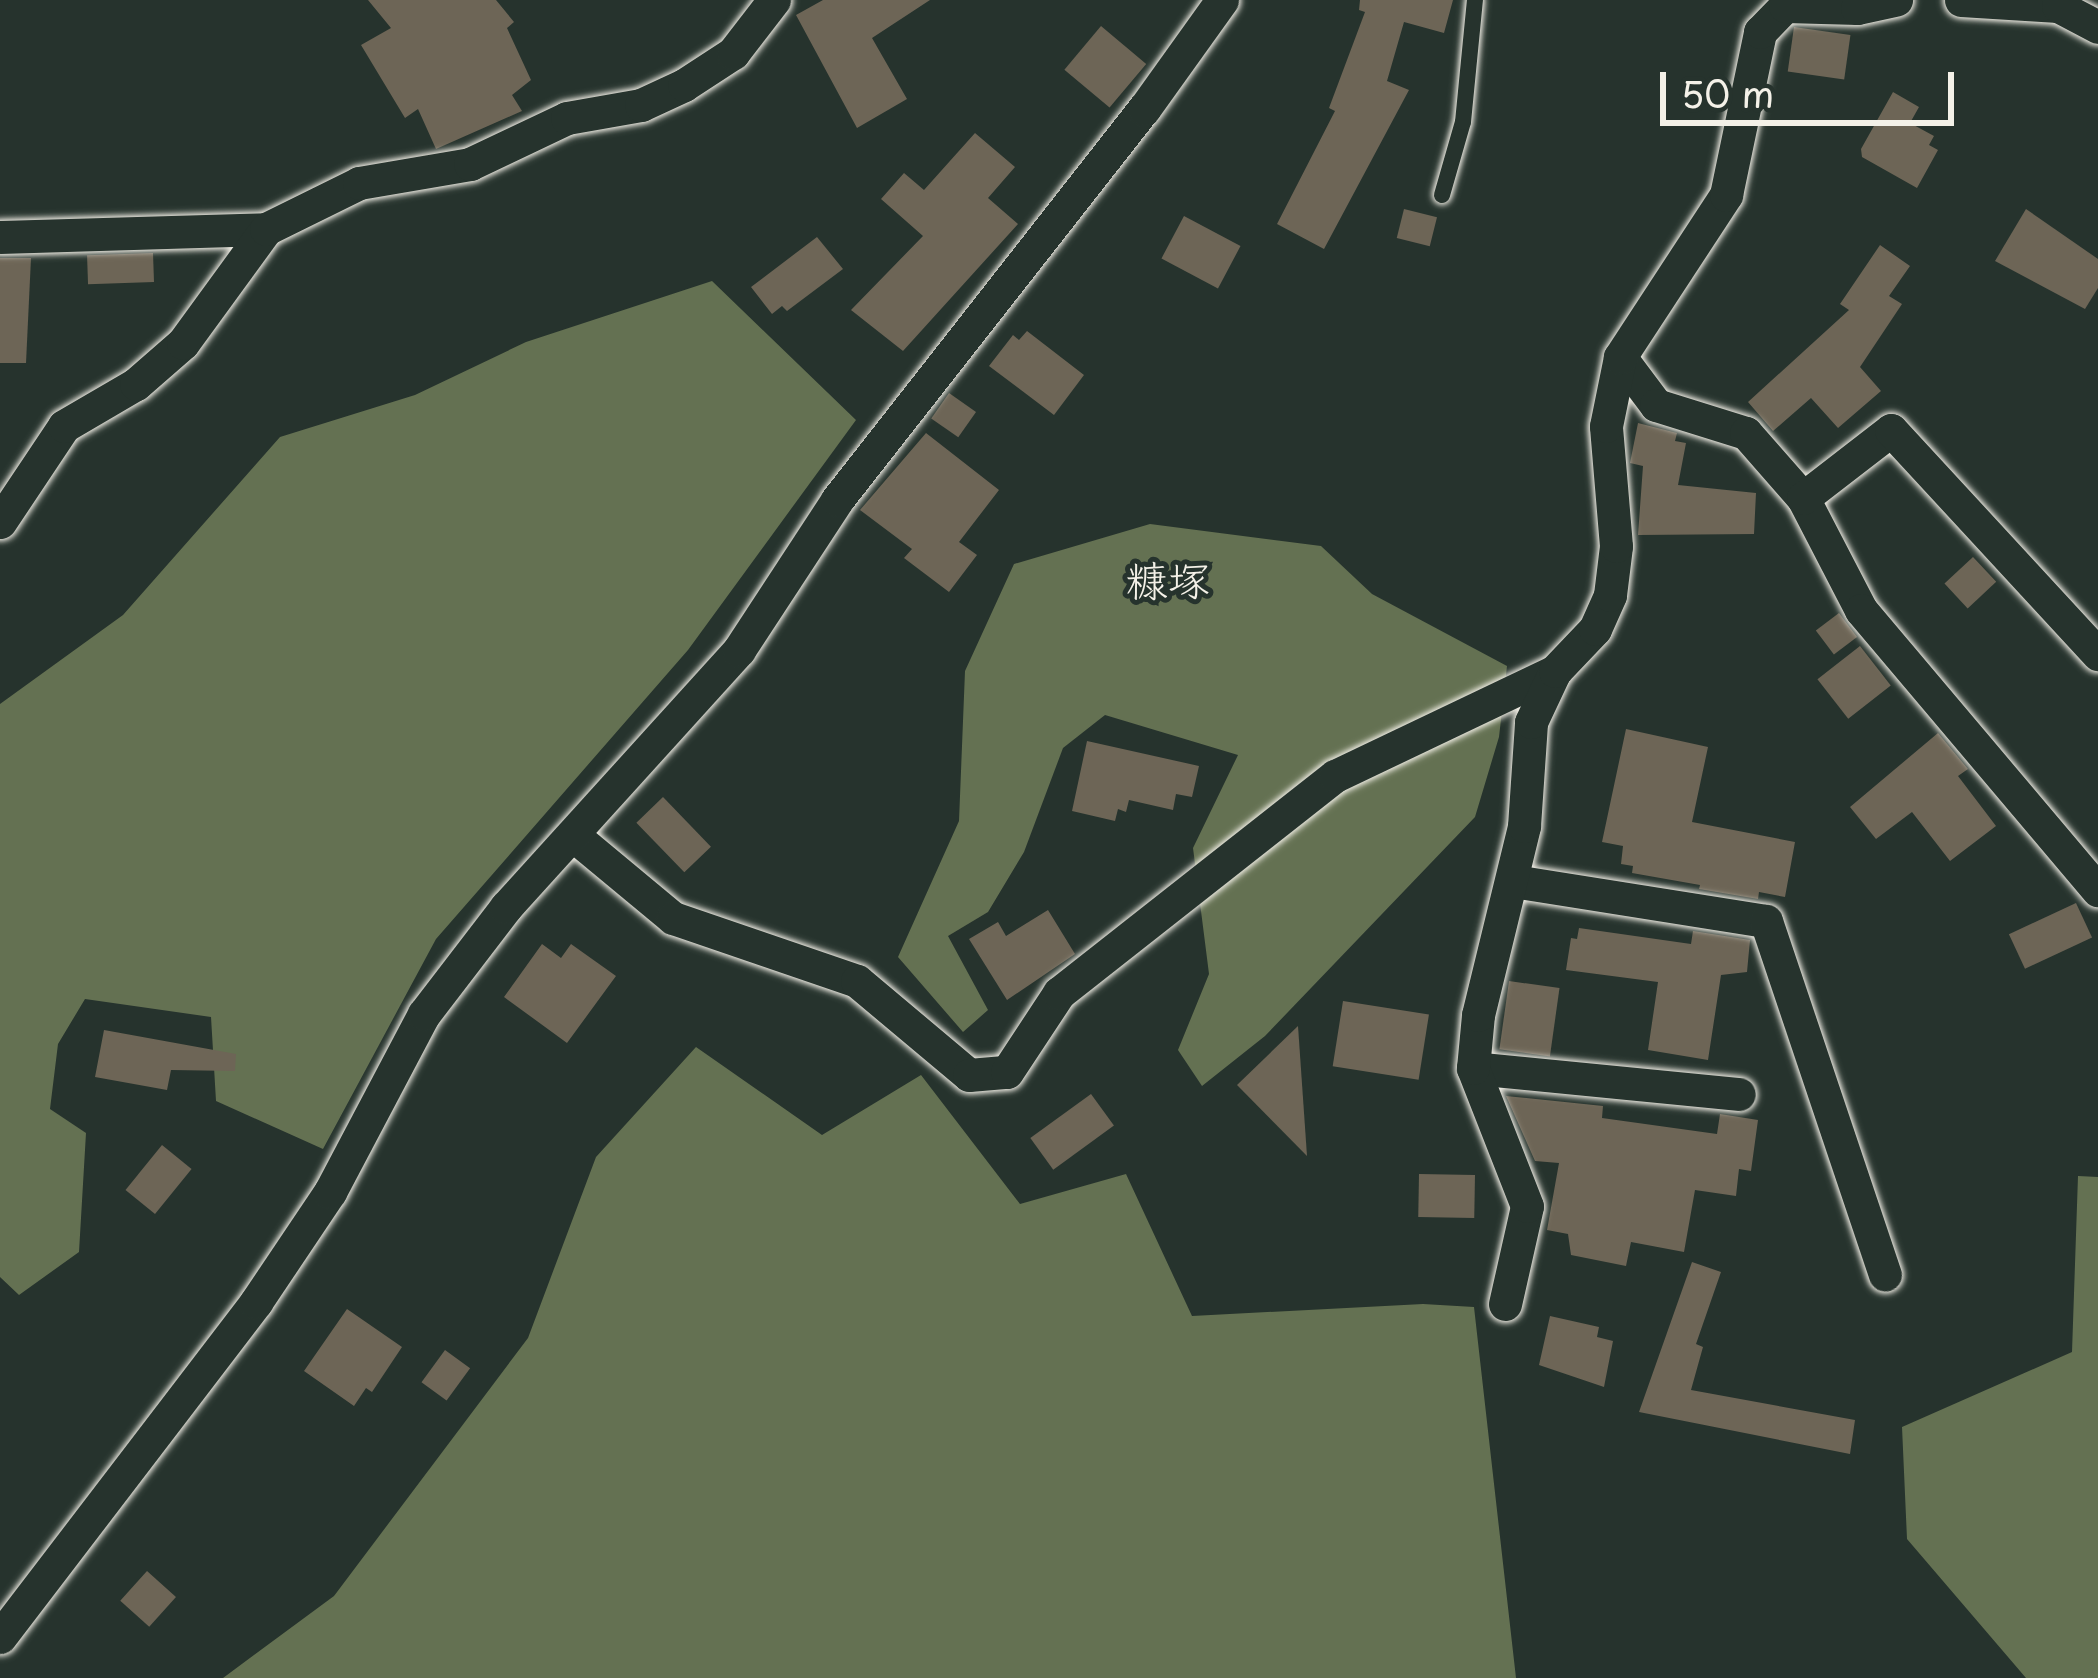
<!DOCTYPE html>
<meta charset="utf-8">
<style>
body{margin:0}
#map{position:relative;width:2098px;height:1678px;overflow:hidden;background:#26332d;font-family:"Playpen Sans","Klee One",sans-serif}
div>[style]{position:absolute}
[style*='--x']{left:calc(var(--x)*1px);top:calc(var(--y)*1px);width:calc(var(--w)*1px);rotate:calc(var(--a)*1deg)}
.green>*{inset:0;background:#647152}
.building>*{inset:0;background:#6d6556;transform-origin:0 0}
.roads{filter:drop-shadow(0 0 3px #f4f1e8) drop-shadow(0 0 3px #f4f1e8)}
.service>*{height:16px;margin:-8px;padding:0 8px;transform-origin:8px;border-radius:8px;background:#26332d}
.minor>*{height:33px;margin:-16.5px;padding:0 16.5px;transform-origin:16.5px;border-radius:16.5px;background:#26332d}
span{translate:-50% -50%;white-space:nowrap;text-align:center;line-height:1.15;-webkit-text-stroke:10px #26332d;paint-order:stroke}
.quarter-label{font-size:42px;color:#f4f1e8}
.scale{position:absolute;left:1660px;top:72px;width:294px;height:54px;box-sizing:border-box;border:6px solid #f4f1e8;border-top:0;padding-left:15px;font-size:36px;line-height:42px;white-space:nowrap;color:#f4f1e8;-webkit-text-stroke:9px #26332d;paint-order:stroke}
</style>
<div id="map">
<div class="green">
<i style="clip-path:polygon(712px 281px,856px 420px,688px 650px,436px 939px,323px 1149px,216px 1101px,211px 1017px,85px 999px,58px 1044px,50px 1109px,86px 1133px,79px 1252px,19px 1295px,0 1277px,0 704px,123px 615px,280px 437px,415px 395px,526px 342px)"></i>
<i style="clip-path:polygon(1150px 524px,1321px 546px,1372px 594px,1507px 666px,1499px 737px,1475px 817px,1265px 1036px,1202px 1086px,1178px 1050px,1209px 974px,1193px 848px,1238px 755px,1105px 715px,1063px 748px,1024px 852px,988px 912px,948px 936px,988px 1010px,963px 1032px,898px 957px,959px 821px,965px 671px,1014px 564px)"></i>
<i style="clip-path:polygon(696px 1047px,822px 1135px,921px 1075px,1020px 1204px,1126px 1174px,1192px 1316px,1423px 1304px,1474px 1307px,1516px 1678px,223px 1678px,334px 1596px,528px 1338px,596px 1157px)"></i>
<i style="clip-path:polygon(2078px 1176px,2098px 1177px,2098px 1678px,2026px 1678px,1907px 1539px,1902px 1427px,2072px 1352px)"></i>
</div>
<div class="building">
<i style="clip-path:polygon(368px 0,496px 0,514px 22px,507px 28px,531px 80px,512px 95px,522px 111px,436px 149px,418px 109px,405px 118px,361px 45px,391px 28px)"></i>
<i style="clip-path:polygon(823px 0,930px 0,872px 38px,907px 99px,857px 128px,796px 15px)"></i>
<i style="clip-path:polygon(1360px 0,1453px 0,1444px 33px,1404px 22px,1387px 81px,1409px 90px,1324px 249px,1277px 224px,1335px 111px,1329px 108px,1365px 12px,1359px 10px)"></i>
<i style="left:1101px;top:26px;width:59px;height:57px;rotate:40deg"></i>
<i style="left:1794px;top:27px;width:57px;height:45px;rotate:8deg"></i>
<i style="clip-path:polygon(1893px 92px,1919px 107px,1910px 123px,1934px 136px,1929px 145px,1938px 150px,1917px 188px,1862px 157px,1861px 149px)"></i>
<i style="clip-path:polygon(975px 133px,1015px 167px,988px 198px,1018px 224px,903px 351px,851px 310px,923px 236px,881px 199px,904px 173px,924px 190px)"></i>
<i style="left:1404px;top:209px;width:34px;height:30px;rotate:14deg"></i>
<i style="clip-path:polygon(2026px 209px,2098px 259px,2098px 288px,2085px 309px,1995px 261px)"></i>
<i style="left:1184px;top:216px;width:64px;height:48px;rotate:28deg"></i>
<i style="clip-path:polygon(817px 237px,843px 269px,787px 311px,782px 306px,772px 314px,751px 287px)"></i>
<i style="clip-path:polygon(1880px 245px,1910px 266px,1889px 296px,1902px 304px,1860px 367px,1881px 391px,1838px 428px,1811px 398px,1773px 431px,1748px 402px,1849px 310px,1840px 304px)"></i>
<i style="left:153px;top:253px;width:29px;height:66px;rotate:88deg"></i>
<i style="clip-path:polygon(0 258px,31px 258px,26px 363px,0 363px)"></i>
<i style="clip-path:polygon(1027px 331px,1084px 375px,1054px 415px,989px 366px,1013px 335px,1019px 340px)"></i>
<i style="left:949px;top:393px;width:33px;height:31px;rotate:35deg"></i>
<i style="clip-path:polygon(1638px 423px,1677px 433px,1675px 441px,1686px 443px,1678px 485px,1756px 493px,1754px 534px,1638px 535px,1643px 466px,1630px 463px)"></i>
<i style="clip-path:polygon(926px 433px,999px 490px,959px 542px,977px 555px,949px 592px,904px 558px,912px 549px,860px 510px)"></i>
<i style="left:1973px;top:557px;width:34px;height:39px;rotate:47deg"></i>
<i style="left:1839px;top:613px;width:30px;height:29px;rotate:53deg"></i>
<i style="left:1860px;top:646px;width:50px;height:54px;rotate:52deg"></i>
<i style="clip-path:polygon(1626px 729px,1708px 747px,1692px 822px,1795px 842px,1785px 897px,1759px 892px,1758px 899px,1699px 889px,1700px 885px,1632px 873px,1633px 866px,1621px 864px,1623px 846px,1602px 842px)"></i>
<i style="clip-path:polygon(1938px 733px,1968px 769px,1958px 776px,1996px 826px,1950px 861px,1912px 812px,1876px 839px,1850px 807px)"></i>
<i style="clip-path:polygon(1087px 741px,1199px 766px,1192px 797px,1176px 794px,1173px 810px,1129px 800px,1126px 812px,1118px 809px,1115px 821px,1072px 811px)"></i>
<i style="left:663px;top:797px;width:69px;height:37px;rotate:46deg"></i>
<i style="left:2076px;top:903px;width:38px;height:74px;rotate:65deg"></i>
<i style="clip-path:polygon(1048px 910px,1075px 954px,1007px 1000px,969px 939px,998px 922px,1006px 936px)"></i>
<i style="clip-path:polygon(1579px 928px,1691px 944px,1693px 931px,1750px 940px,1747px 972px,1721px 975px,1708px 1060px,1648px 1050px,1658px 982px,1566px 970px,1571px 938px,1577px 939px)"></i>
<i style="clip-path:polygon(542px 944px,561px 958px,571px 944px,616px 976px,567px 1043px,504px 997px)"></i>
<i style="left:1509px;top:981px;width:51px;height:69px;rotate:8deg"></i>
<i style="left:1343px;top:1001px;width:87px;height:66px;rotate:9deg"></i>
<i style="clip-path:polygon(1298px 1026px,1307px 1156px,1237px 1085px)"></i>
<i style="clip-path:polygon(104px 1030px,236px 1054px,235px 1071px,171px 1070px,167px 1090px,95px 1077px)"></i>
<i style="left:1091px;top:1094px;width:39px;height:75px;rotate:54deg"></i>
<i style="clip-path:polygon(1506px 1096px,1603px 1106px,1602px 1118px,1717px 1134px,1720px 1114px,1758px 1120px,1751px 1171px,1739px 1169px,1736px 1196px,1695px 1190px,1684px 1252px,1631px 1242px,1626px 1266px,1571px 1255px,1568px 1234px,1547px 1230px,1559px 1163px,1535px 1161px)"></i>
<i style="left:162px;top:1145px;width:38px;height:58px;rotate:39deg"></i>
<i style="left:1419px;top:1174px;width:56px;height:43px;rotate:1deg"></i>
<i style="clip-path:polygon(1692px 1262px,1721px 1272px,1696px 1344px,1703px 1347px,1691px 1390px,1855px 1420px,1850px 1454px,1639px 1412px)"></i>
<i style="clip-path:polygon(347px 1309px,402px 1347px,372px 1392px,366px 1388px,354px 1406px,304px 1371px)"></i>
<i style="clip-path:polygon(1550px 1316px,1599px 1327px,1597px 1337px,1613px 1341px,1604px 1387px,1539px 1365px)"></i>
<i style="left:445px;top:1350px;width:31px;height:40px;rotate:36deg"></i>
<i style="left:147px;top:1571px;width:39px;height:40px;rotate:42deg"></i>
</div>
<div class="roads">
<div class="service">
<i style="--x:1442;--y:195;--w:76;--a:-74"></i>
<i style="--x:1463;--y:122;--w:123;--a:-84.4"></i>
</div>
<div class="minor">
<i style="--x:1961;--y:0;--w:97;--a:3.5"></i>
<i style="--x:2058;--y:6;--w:45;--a:27.7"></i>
<i style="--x:0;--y:237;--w:266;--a:-1.7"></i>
<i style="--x:1620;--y:357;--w:60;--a:53.1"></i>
<i style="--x:1656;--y:405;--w:94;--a:17.3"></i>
<i style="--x:1746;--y:433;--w:86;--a:48.8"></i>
<i style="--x:1803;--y:498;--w:126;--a:62.6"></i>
<i style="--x:1861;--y:610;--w:367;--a:49.8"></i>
<i style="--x:1803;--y:498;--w:111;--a:-37.7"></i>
<i style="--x:1891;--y:430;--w:305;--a:47.3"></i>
<i style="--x:0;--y:522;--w:115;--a:-56.3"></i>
<i style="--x:64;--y:426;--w:83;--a:-30.3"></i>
<i style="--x:136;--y:384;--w:62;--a:-41.1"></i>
<i style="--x:183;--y:343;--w:141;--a:-53.9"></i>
<i style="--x:266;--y:229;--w:104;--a:-26.3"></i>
<i style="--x:359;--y:183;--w:113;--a:-9.7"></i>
<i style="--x:470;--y:164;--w:107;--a:-25.4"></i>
<i style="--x:567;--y:118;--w:75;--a:-10"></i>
<i style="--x:641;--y:105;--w:47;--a:-24.9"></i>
<i style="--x:684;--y:85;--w:59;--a:-33.1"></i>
<i style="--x:733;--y:53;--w:67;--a:-52.3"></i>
<i style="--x:573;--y:835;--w:130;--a:39.7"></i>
<i style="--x:673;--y:918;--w:194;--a:18.9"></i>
<i style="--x:857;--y:981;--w:146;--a:40"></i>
<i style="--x:969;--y:1075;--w:38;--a:-5"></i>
<i style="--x:1007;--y:1072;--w:95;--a:-56.6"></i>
<i style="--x:1059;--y:993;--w:351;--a:-38.2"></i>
<i style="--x:1335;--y:776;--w:244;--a:-25.5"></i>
<i style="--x:1513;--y:881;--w:256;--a:9"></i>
<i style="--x:1766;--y:921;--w:373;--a:71.4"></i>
<i style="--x:1473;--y:1068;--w:267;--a:5.6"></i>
<i style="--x:1505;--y:1304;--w:100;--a:-77.3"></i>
<i style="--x:1527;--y:1206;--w:148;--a:-111.4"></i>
<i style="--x:1473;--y:1068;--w:53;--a:-84.6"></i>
<i style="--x:1478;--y:1015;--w:195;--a:-76.3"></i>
<i style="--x:1524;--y:826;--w:104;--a:-86.1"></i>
<i style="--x:1531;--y:722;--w:56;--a:-64.8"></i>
<i style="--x:1555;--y:671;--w:58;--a:-46.4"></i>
<i style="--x:1595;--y:629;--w:37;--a:-66"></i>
<i style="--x:1610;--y:595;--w:49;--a:-83"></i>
<i style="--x:1616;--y:546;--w:120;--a:-94.8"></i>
<i style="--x:1606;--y:426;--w:70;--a:-78.5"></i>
<i style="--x:1620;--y:357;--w:194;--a:-56.8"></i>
<i style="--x:1726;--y:195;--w:167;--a:-78.2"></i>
<i style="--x:1760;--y:32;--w:36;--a:-46"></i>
<i style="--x:1785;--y:6;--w:72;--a:1.6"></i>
<i style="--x:1857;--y:8;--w:40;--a:-12"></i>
<i style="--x:0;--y:1637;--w:422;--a:-52.6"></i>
<i style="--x:256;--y:1302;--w:133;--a:-56.1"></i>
<i style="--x:330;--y:1192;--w:201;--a:-62.2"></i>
<i style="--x:424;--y:1014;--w:135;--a:-52.5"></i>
<i style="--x:506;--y:907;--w:347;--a:-47.8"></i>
<i style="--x:739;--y:650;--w:179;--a:-56.8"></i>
<i style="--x:837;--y:500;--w:497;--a:-51.9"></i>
<i style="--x:1144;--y:109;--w:134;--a:-54.4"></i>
</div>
</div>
<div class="quarter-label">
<span style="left:1168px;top:579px">糠塚</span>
</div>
<div class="scale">50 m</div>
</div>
